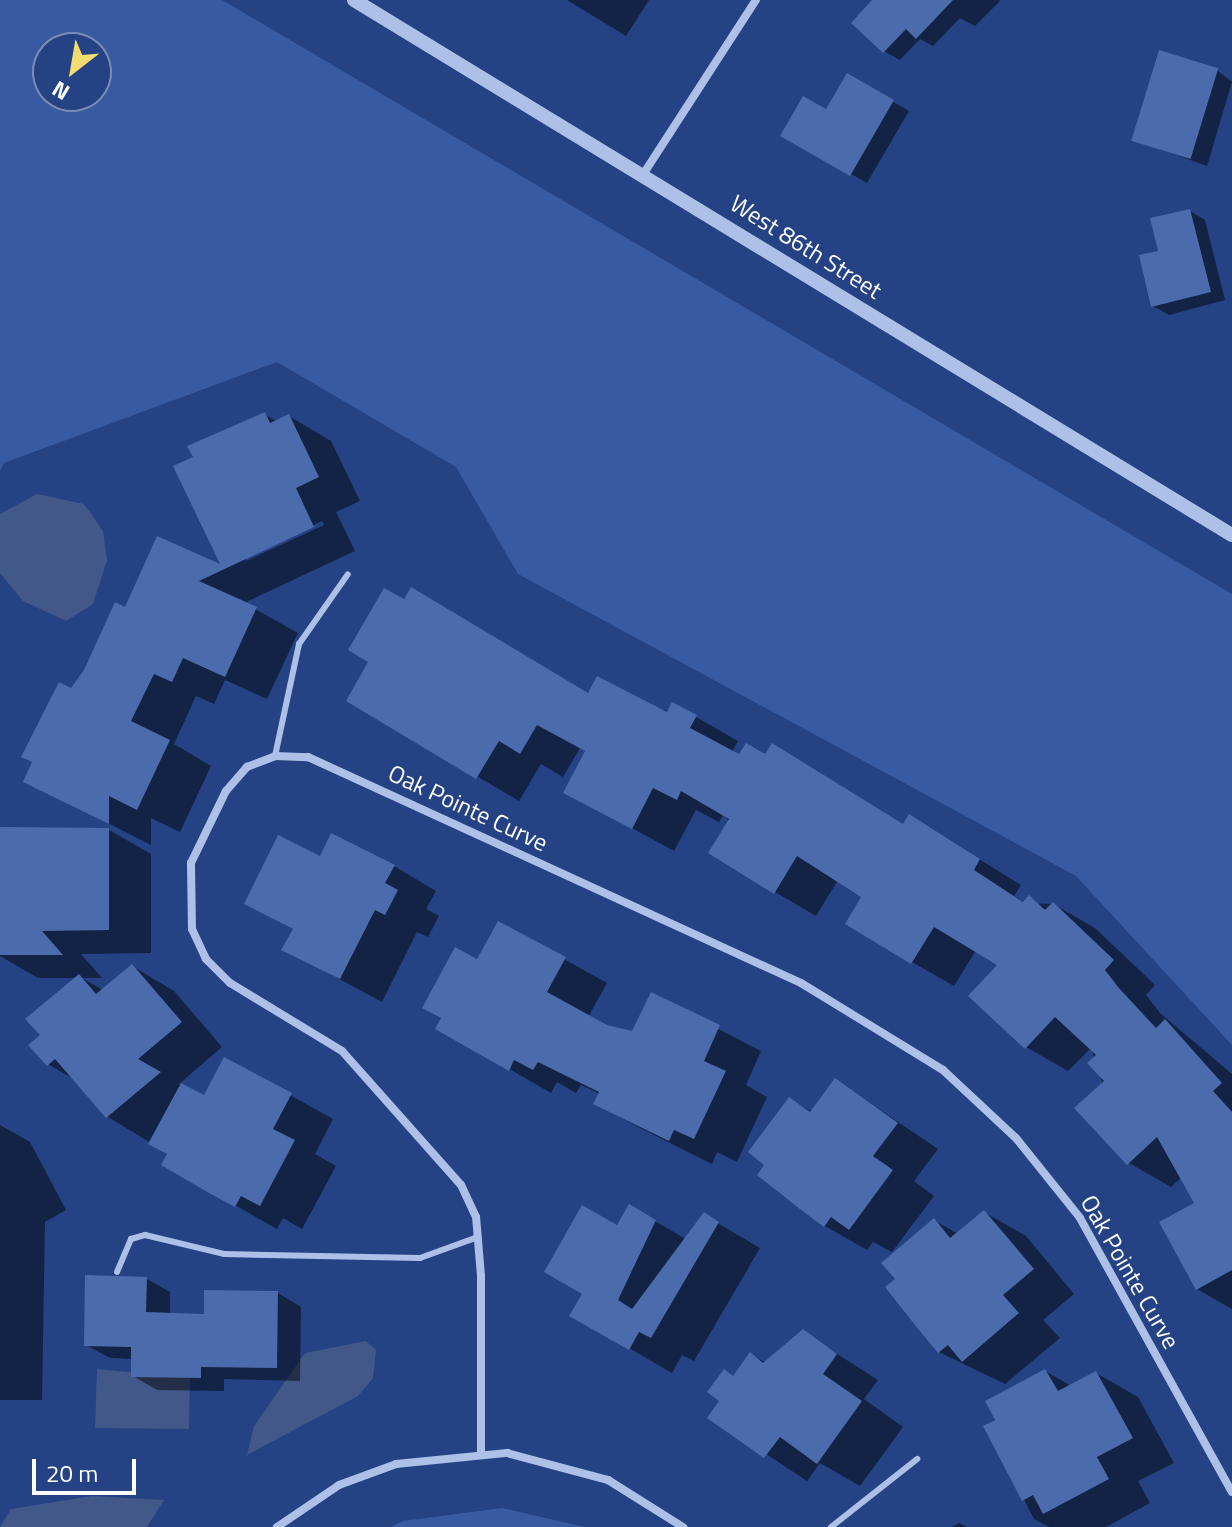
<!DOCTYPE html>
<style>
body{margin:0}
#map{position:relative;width:1232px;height:1527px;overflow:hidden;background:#244284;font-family:"Titillium Web",sans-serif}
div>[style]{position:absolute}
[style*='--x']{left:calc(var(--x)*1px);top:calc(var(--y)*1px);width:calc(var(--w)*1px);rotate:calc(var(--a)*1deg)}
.green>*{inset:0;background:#385aa1}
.water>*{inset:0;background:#425888}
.shadow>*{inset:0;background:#0007}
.building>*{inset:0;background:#4c6bac;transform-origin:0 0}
.service>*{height:6px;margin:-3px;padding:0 3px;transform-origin:3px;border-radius:3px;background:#adc0e8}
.minor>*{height:8px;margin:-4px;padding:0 4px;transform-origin:4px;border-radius:4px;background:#adc0e8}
.tertiary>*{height:14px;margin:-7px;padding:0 7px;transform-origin:7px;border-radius:7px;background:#adc0e8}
span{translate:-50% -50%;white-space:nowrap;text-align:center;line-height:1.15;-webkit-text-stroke:6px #244284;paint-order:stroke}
.street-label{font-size:24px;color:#fff}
.north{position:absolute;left:32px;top:32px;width:80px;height:80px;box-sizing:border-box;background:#244284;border:2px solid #7c8eb5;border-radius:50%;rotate:211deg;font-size:22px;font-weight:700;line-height:32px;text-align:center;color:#fff}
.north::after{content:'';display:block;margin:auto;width:28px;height:36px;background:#f3dd70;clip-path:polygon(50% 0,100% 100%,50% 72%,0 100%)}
.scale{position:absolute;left:32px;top:1459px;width:104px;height:36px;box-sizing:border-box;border:4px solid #fff;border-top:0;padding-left:10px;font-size:24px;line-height:28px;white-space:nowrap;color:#fff;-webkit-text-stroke:6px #244284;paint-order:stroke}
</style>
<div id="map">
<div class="green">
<i style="clip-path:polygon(evenodd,0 0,222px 0,1232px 594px,1232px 1045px,1076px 876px,518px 574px,456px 467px,277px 362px,4px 463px,0 471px,0 0,96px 48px,96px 96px,48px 96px,48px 48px,96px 48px)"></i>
<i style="clip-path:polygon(502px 1508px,585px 1527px,391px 1527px,403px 1521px)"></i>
</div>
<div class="water">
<i style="clip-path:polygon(37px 494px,84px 504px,103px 531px,107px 560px,93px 604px,66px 621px,23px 601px,0 573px,0 514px)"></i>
<i style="clip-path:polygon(366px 1341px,376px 1350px,373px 1378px,358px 1396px,247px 1455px,254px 1426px,305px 1353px)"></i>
<i style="clip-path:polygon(97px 1369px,190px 1378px,189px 1429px,95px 1428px)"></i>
<i style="clip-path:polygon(92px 1496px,164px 1500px,147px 1527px,0 1527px,11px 1509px)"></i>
</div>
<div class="shadow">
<i style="clip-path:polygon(567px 0,649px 0,626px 36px)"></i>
<i style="clip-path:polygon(875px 0,999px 0,1000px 1px,975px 26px,960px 18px,933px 46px,920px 39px,900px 60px,884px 51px)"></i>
<i style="clip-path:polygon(1217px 70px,1232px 82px,1207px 166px,1135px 140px)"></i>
<i style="clip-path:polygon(848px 76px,909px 111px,867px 183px,783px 135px,827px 112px)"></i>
<i style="clip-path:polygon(1190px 211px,1205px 220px,1225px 300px,1169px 315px,1153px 306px,1160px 252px)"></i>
<i style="clip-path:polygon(evenodd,264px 414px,278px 422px,289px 416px,331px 441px,360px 501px,336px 512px,355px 551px,244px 603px,298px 633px,267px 699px,225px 680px,214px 704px,196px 696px,174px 744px,211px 766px,180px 832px,151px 818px,151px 845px,25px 781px,71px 690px,126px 609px,224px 568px,196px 458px,264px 414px,322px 521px,324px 525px,246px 561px,246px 557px,322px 521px)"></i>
<i style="clip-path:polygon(590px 695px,696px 717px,738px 741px,732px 752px,904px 826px,910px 816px,1021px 885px,1014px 896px,1025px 903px,1053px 904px,1095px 928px,1155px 985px,1146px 995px,1160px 1013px,1232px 1074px,1232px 1309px,1197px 1289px,1196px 1204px,1182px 1177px,1171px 1187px,1129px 1163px,1091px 1048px,1068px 1071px,1026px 1047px,1000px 965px,976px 950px,954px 986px,912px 962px,864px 897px,838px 880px,816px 916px,775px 892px,724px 814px,719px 822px,696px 810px,674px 851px,566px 792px,587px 752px,580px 748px,563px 777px,541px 764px,519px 801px,349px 700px)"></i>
<i style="clip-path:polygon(0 829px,109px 830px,151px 854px,151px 953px,81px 954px,102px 978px,82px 978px,103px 990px,132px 966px,174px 991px,222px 1047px,179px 1084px,204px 1098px,225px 1059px,333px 1119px,315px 1154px,336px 1166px,302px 1229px,283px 1218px,277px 1229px,164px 1165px,169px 1154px,108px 1117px,77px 1081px,48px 1064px,42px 1035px,78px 978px,38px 978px,0 956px)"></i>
<i style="clip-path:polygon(321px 859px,394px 866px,436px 891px,426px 909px,439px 916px,428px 937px,417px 932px,382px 1002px,284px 949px,294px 930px,246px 903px)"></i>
<i style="clip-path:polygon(499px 923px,607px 983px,588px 1017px,606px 1026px,633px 1033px,652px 995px,761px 1051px,746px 1085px,767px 1097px,737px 1162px,717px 1152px,712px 1164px,638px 1127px,596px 1103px,600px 1094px,581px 1085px,576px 1093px,557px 1082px,551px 1093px,438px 1028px)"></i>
<i style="clip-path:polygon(836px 1080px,938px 1149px,914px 1181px,934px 1196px,892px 1252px,873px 1242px,867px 1250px,825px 1226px,760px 1175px,790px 1099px,812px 1112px)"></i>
<i style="clip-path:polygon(0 1125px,30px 1142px,66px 1210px,45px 1222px,42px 1400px,0 1400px)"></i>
<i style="clip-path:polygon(630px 1207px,686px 1239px,704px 1215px,760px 1248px,694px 1361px,682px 1355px,672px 1373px,572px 1315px)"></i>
<i style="clip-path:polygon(984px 1212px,1026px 1236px,1074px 1294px,1043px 1320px,1060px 1338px,1005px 1384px,939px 1352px,898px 1279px,934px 1220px,958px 1234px)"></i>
<i style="clip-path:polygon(147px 1279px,170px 1292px,170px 1315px,206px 1316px,278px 1293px,301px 1307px,300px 1381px,224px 1379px,224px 1391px,157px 1390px,133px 1376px,133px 1359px,110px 1358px,86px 1345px)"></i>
<i style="clip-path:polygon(803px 1332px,878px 1380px,864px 1399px,903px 1427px,860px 1486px,820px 1463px,807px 1481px,710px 1417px,751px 1354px,766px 1363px)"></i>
<i style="clip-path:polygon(1045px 1371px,1071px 1386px,1096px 1373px,1138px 1397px,1174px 1463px,1138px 1481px,1150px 1503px,1106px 1527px,1049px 1527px,1034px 1519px,986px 1427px)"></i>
<i style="clip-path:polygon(959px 1523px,967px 1527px,952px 1527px)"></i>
</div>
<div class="building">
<i style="clip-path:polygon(872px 0,953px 0,916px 39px,906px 29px,883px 53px,851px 23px)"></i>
<i style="left:1159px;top:50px;width:62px;height:95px;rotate:17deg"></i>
<i style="clip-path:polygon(847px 73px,894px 100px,850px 176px,780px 136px,803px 96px,826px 109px)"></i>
<i style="clip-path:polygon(1190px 209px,1211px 292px,1151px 307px,1139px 255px,1158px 251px,1150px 218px)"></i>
<i style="clip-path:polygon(265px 412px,270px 423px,289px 414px,319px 477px,296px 488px,314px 527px,199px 581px,257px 607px,225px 677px,183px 658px,172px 682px,154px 674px,131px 721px,170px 740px,137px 810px,109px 796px,109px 824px,23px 782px,32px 762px,21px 757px,59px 682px,71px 688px,84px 670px,115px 602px,125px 607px,157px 536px,220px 564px,173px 466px,193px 457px,187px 446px)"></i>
<i style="clip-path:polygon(411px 587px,588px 693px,597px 676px,667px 712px,672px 702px,697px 715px,690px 728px,739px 754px,746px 743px,765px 754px,772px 743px,903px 824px,909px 814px,934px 830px,980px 859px,974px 870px,1023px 902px,1029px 895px,1045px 910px,1053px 902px,1114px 960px,1105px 970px,1118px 987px,1156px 1028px,1165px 1019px,1222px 1083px,1213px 1091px,1232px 1112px,1232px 1270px,1196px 1290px,1159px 1222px,1194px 1203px,1157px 1137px,1127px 1165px,1074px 1108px,1104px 1081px,1087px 1063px,1096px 1055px,1055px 1017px,1025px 1049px,968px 996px,997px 965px,934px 927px,911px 964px,845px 924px,861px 897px,797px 856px,774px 894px,708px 853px,729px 819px,681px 791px,677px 800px,653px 788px,632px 829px,563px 793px,585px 751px,537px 725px,520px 754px,499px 741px,476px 779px,346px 701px,368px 662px,348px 650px,384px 588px,404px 599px)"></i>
<i style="clip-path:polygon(0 827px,109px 828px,109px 930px,42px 931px,63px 955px,0 955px)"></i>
<i style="clip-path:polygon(331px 833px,395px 865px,385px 883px,398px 890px,385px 915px,375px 910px,340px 979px,281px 950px,293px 929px,244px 904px,278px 835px,320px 856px)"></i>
<i style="clip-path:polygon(498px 921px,566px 957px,547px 992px,607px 1025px,632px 1031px,651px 992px,720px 1025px,704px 1061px,726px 1071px,694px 1139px,674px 1130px,669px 1141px,593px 1104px,599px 1092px,538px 1062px,533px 1070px,514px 1060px,509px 1071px,435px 1029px,441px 1018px,422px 1008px,455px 947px,477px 959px)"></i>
<i style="clip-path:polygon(132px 964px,182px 1022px,138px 1059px,161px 1072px,106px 1118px,55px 1059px,47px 1066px,28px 1045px,40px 1035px,25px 1019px,79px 974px,96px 994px)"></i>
<i style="clip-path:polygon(224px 1057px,292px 1093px,273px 1129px,295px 1140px,260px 1206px,241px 1196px,235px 1207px,209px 1193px,161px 1165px,167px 1154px,148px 1144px,181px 1083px,204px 1095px)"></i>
<i style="clip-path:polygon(835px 1078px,898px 1123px,873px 1156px,893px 1170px,849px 1230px,831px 1217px,824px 1227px,800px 1209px,757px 1175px,764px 1165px,748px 1152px,789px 1097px,810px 1112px)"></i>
<i style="clip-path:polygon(629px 1204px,656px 1220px,618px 1300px,632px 1309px,704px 1212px,719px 1222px,651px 1338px,639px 1332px,629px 1350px,569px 1316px,582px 1294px,544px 1272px,582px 1205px,617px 1225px)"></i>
<i style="clip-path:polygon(984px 1210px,1034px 1269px,1003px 1295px,1019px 1313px,962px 1362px,948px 1345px,938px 1353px,919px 1330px,885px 1287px,895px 1279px,881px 1263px,934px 1218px,950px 1238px)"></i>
<i style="clip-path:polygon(85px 1275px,147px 1277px,146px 1312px,204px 1314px,204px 1290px,278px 1291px,277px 1368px,201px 1367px,201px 1378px,131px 1377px,131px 1347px,84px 1346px)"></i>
<i style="clip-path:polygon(803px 1329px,837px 1354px,823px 1374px,862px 1401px,817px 1464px,780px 1437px,764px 1458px,707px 1418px,719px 1401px,707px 1392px,724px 1369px,733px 1376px,750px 1352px,763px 1363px)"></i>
<i style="clip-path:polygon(1045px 1369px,1058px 1391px,1096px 1371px,1133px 1438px,1097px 1457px,1109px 1479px,1043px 1514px,1033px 1495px,1022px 1501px,983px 1426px,995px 1420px,985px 1401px)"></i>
</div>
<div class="service">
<i style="--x:275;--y:756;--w:115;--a:-77.9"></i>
<i style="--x:299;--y:644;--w:85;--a:-55"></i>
<i style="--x:117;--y:1272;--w:36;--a:-67"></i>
<i style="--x:131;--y:1239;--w:15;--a:-16"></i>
<i style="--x:145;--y:1235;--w:81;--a:13.5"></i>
<i style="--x:224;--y:1254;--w:196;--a:1.2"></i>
<i style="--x:420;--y:1258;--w:62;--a:-19.9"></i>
<i style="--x:831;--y:1527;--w:110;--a:-38.3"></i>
</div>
<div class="minor">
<i style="--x:644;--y:173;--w:206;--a:-57.1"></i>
<i style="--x:481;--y:1454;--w:178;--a:-90"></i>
<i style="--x:481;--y:1276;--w:59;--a:-94.8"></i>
<i style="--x:476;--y:1217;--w:35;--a:-115"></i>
<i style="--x:461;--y:1185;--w:179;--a:-131.6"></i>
<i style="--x:342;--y:1051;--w:131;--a:-148.7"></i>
<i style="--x:230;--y:983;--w:34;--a:-135"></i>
<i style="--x:206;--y:959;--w:33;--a:-115"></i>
<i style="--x:192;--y:929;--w:66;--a:-90.9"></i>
<i style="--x:191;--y:863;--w:80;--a:-64.1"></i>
<i style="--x:226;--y:791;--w:32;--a:-49"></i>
<i style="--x:247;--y:767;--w:30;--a:-21"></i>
<i style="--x:275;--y:756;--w:33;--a:2"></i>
<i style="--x:308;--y:757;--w:542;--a:24.63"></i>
<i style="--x:801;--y:983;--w:167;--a:31.5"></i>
<i style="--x:943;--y:1070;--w:100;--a:43"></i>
<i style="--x:1016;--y:1138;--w:102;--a:51.3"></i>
<i style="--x:1080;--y:1218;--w:313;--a:61"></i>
<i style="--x:277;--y:1527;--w:75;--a:-34.1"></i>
<i style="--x:339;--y:1485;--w:61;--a:-20.2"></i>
<i style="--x:396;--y:1464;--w:112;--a:-5.7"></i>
<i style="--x:507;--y:1453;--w:105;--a:15"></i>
<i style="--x:608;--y:1480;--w:89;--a:32.1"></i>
</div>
<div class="tertiary">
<i style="--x:354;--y:0;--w:1028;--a:31.36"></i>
</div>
<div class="street-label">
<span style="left:806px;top:247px;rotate:32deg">West 86th Street</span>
<span style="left:468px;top:808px;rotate:25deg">Oak Pointe Curve</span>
<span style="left:1130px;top:1272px;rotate:60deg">Oak Pointe Curve</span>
</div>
<div class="north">N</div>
<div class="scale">20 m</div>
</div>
